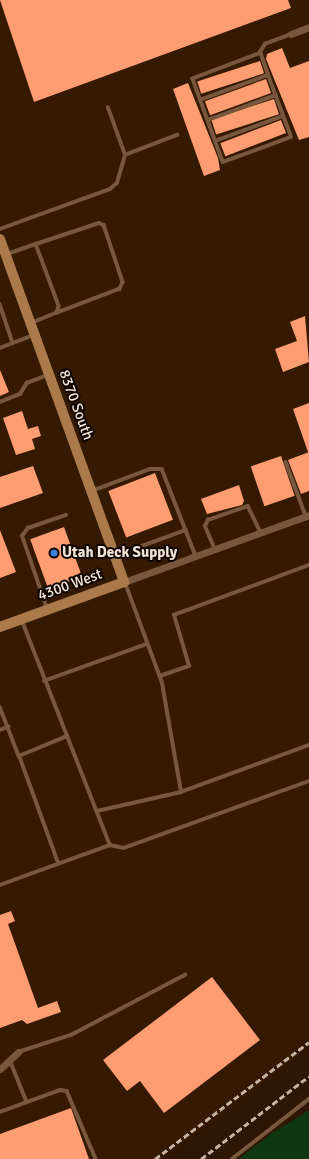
<!DOCTYPE html>
<style>
body{margin:0}
#map{position:relative;width:309px;height:1159px;overflow:hidden;background:#2d1603;font-family:Signika,sans-serif}
div>[style]{position:absolute}
[style*='--x']{left:calc(var(--x)*1px);top:calc(var(--y)*1px);width:calc(var(--w)*1px);rotate:calc(var(--a)*1deg)}
.built>*{inset:0;background:#351900}
.green>*{inset:0;background:#0e3910}
.building>*{inset:0;background:#fe9d72;transform-origin:0 0}
.lane>*{height:3.5px;margin:-1.75px;padding:0 1.75px;transform-origin:1.75px;border-radius:1.75px;background:#77583c}
.street>*{height:7px;margin:-3.5px;padding:0 3.5px;transform-origin:3.5px;border-radius:3.5px;background:#77583c}
.secondary>*{height:10px;margin:-5px;padding:0 5px;transform-origin:5px;border-radius:5px;background:#ab7a4b}
.rail>*{height:2.5px;margin-top:-1.25px;transform-origin:0;background:repeating-linear-gradient(90deg,#c5b4a6 0 6px,transparent 0 9px)}
.dots>*{width:11px;height:11px;translate:-50% -50%;box-sizing:border-box;border:2px solid #0e0501;border-radius:50%}
span{translate:-50% -50%;white-space:nowrap;text-align:center;line-height:1.15;-webkit-text-stroke:4px #0e0501;paint-order:stroke}
.street-label{font-size:15px;color:#f4e4d8}
.poi-label{font-size:15px;color:#f4e4d8;font-weight:700}
.left{translate:0 -50%;text-align:left}
</style>
<div id="map">
<div class="built">
<i style="clip-path:polygon(0 0,309px 0,309px 1047px,162px 1159px,0 1159px)"></i>
</div>
<div class="green">
<i style="clip-path:polygon(309px 1110px,309px 1159px,238px 1159px,274px 1132px)"></i>
</div>
<div class="building">
<i style="clip-path:polygon(0 0,288px 0,291px 8px,34px 102px)"></i>
<i style="clip-path:polygon(282px 48px,290px 68px,309px 61px,309px 137px,299px 140px,266px 59px,267px 54px)"></i>
<i style="left:260px;top:61px;width:13px;height:66px;rotate:72deg"></i>
<i style="left:266px;top:79px;width:15px;height:65px;rotate:70deg"></i>
<i style="clip-path:polygon(188px 83px,218px 158px,220px 170px,204px 176px,173px 89px)"></i>
<i style="left:274px;top:99px;width:16px;height:66px;rotate:72deg"></i>
<i style="left:281px;top:120px;width:14px;height:65px;rotate:69deg"></i>
<i style="clip-path:polygon(305px 316px,309px 362px,283px 372px,275px 349px,297px 341px,290px 322px)"></i>
<i style="clip-path:polygon(0 370px,9px 392px,0 396px)"></i>
<i style="clip-path:polygon(309px 403px,309px 452px,308px 452px,293px 409px)"></i>
<i style="clip-path:polygon(22px 411px,28px 429px,38px 426px,41px 436px,32px 439px,35px 449px,16px 455px,3px 418px)"></i>
<i style="clip-path:polygon(309px 452px,309px 491px,301px 494px,288px 460px)"></i>
<i style="left:281px;top:456px;width:42px;height:32px;rotate:71deg"></i>
<i style="clip-path:polygon(33px 466px,43px 493px,0 508px,0 477px)"></i>
<i style="left:155px;top:473px;width:50px;height:50px;rotate:69deg"></i>
<i style="clip-path:polygon(239px 485px,244px 501px,242px 505px,207px 514px,201px 499px)"></i>
<i style="left:64px;top:527px;width:53px;height:36px;rotate:70deg"></i>
<i style="clip-path:polygon(0 530px,16px 572px,0 578px)"></i>
<i style="clip-path:polygon(11px 911px,15px 921px,8px 924px,38px 1008px,57px 1001px,61px 1012px,27px 1024px,22px 1020px,0 1028px,0 915px)"></i>
<i style="clip-path:polygon(212px 977px,260px 1040px,164px 1113px,140px 1081px,127px 1091px,103px 1060px)"></i>
<i style="clip-path:polygon(71px 1108px,89px 1159px,0 1159px,0 1134px)"></i>
</div>
<div class="lane">
<i style="--x:261;--y:53;--w:73;--a:159.1"></i>
<i style="--x:193;--y:79;--w:88;--a:70.1"></i>
<i style="--x:223;--y:162;--w:72;--a:-20.2"></i>
<i style="--x:291;--y:137;--w:66;--a:-110.4"></i>
<i style="--x:268;--y:75;--w:24;--a:-109"></i>
<i style="--x:260;--y:52;--w:9;--a:-58"></i>
<i style="--x:265;--y:44;--w:28;--a:-21"></i>
<i style="--x:200;--y:100;--w:72;--a:-20.2"></i>
<i style="--x:208;--y:120;--w:72;--a:-20.2"></i>
<i style="--x:215;--y:141;--w:72;--a:-20.2"></i>
<i style="--x:125;--y:155;--w:56;--a:-21"></i>
<i style="--x:0;--y:229;--w:117;--a:-20"></i>
<i style="--x:110;--y:189;--w:9;--a:-41"></i>
<i style="--x:117;--y:183;--w:29;--a:-74"></i>
<i style="--x:125;--y:155;--w:50;--a:-109.9"></i>
<i style="--x:36;--y:244;--w:66;--a:-18.4"></i>
<i style="--x:99;--y:223;--w:5;--a:22"></i>
<i style="--x:104;--y:225;--w:60;--a:71.6"></i>
<i style="--x:123;--y:282;--w:8;--a:113"></i>
<i style="--x:120;--y:289;--w:67;--a:159.1"></i>
<i style="--x:7;--y:254;--w:31;--a:-19"></i>
<i style="--x:36;--y:244;--w:66;--a:69.6"></i>
<i style="--x:59;--y:306;--w:7;--a:106"></i>
<i style="--x:57;--y:313;--w:27;--a:158"></i>
<i style="--x:0;--y:304;--w:41;--a:71.6"></i>
<i style="--x:0;--y:348;--w:36;--a:-21"></i>
<i style="--x:0;--y:402;--w:22;--a:-22"></i>
<i style="--x:20;--y:394;--w:13;--a:-58"></i>
<i style="--x:27;--y:383;--w:22;--a:-21"></i>
<i style="--x:286;--y:462;--w:58;--a:69.7"></i>
<i style="--x:92;--y:491;--w:62;--a:-20.8"></i>
<i style="--x:150;--y:469;--w:12;--a:0"></i>
<i style="--x:162;--y:469;--w:93;--a:68.7"></i>
<i style="--x:134;--y:549;--w:55;--a:-20.1"></i>
<i style="--x:215;--y:550;--w:26;--a:-113"></i>
<i style="--x:205;--y:526;--w:7;--a:-63"></i>
<i style="--x:208;--y:520;--w:42;--a:-19.3"></i>
<i style="--x:248;--y:506;--w:30;--a:64"></i>
<i style="--x:47;--y:609;--w:77;--a:-108.9"></i>
<i style="--x:22;--y:536;--w:10;--a:-53"></i>
<i style="--x:28;--y:528;--w:40;--a:-18.9"></i>
<i style="--x:22;--y:620;--w:242;--a:68.6"></i>
<i style="--x:160;--y:676;--w:31;--a:-19"></i>
<i style="--x:189;--y:666;--w:53;--a:-106.4"></i>
<i style="--x:174;--y:615;--w:144;--a:-20.3"></i>
<i style="--x:44;--y:681;--w:109;--a:-19.8"></i>
<i style="--x:0;--y:707;--w:53;--a:68.8"></i>
<i style="--x:0;--y:730;--w:9;--a:-21"></i>
<i style="--x:181;--y:792;--w:136;--a:-20.2"></i>
<i style="--x:97;--y:811;--w:86;--a:-12.7"></i>
<i style="--x:181;--y:792;--w:111;--a:-99.9"></i>
<i style="--x:162;--y:683;--w:107;--a:-110.3"></i>
<i style="--x:58;--y:863;--w:114;--a:-110"></i>
<i style="--x:19;--y:756;--w:52;--a:-22.6"></i>
<i style="--x:0;--y:885;--w:117;--a:-20"></i>
<i style="--x:110;--y:845;--w:14;--a:12"></i>
<i style="--x:124;--y:848;--w:197;--a:-19.9"></i>
<i style="--x:18;--y:1052;--w:56;--a:-17.8"></i>
<i style="--x:71;--y:1035;--w:129;--a:-27.8"></i>
<i style="--x:10;--y:1060;--w:45;--a:68"></i>
<i style="--x:0;--y:1112;--w:64;--a:-20.1"></i>
<i style="--x:60;--y:1090;--w:7;--a:8"></i>
<i style="--x:67;--y:1091;--w:74;--a:66.9"></i>
<i style="--x:232;--y:1159;--w:98;--a:-37.9"></i>
</div>
<div class="street">
<i style="--x:291;--y:34;--w:19;--a:-21"></i>
<i style="--x:124;--y:582;--w:197;--a:-19.9"></i>
<i style="--x:0;--y:1069;--w:25;--a:-43"></i>
</div>
<div class="secondary">
<i style="--x:0;--y:239;--w:365;--a:70.1"></i>
<i style="--x:124;--y:582;--w:132;--a:160.1"></i>
</div>
<div class="rail">
<i style="--x:155;--y:1159;--w:193;--a:-37.2"></i>
<i style="--x:201;--y:1159;--w:136;--a:-37.5"></i>
</div>
<div class="dots">
<i style="left:54px;top:553px;background:#3f7fe0"></i>
</div>
<div class="street-label">
<span style="left:76px;top:405px;rotate:70deg">8370 South</span>
<span style="left:70px;top:585px;rotate:-20deg">4300 West</span>
</div>
<div class="poi-label">
<span class="left" style="left:62px;top:553px">Utah Deck Supply</span>
</div>
</div>
